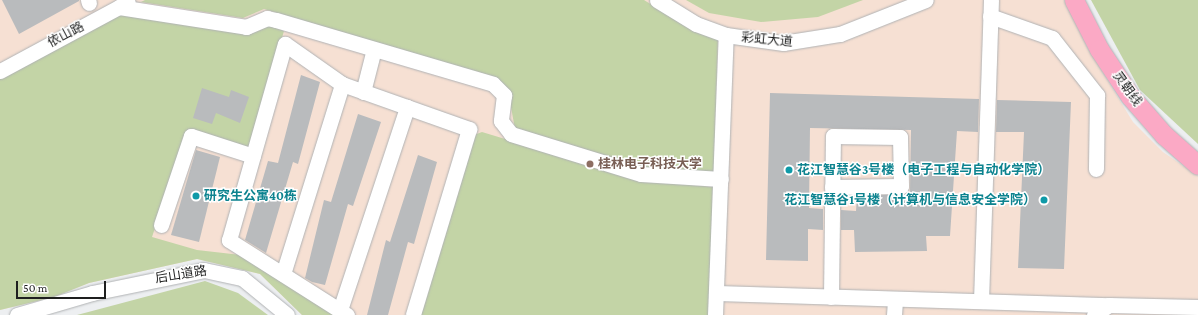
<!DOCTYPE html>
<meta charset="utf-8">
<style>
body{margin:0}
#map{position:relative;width:1198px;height:315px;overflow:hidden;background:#edeff1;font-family:"Crimson Pro","Noto Sans SC",serif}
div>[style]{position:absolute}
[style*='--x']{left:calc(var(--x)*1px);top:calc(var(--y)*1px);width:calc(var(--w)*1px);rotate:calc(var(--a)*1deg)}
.education>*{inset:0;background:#f6e0d3}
.green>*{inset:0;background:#c3d4a6}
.building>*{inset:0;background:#b9bbbd}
.roads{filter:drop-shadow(0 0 1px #b0b2b4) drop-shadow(0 0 1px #b0b2b4)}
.minor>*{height:15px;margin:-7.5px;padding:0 7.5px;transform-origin:7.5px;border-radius:7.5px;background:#fff}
.major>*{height:19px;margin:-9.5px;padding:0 9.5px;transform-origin:9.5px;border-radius:9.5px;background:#fba9c5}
.dots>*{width:11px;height:11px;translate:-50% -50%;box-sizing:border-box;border:2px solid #fff;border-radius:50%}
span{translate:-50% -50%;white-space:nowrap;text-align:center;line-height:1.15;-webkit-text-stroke:3px #fff;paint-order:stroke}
.street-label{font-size:13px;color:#1e1f1f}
.education-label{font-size:13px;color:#785e54;font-weight:700}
.left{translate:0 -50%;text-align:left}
.culture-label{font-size:13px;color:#0d838f;font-weight:700}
.right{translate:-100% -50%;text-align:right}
.scale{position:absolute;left:16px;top:281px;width:90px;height:18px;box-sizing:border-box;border:2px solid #1e1f1f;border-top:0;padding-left:5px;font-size:12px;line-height:14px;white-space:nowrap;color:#1e1f1f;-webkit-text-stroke:3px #fff;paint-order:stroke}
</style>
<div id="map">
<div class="education">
<i style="clip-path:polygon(0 0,1067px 0,1086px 45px,1133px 122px,1163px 152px,1198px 176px,1198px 315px,302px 315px,260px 274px,197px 259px,89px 283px,54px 297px,0 310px)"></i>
</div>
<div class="green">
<i style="clip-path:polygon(145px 0,644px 0,681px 23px,718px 38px,714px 172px,645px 168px,515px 129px,508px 91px,498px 79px,264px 9px,243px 18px,141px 2px)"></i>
<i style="clip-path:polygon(686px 0,863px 0,818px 17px,761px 22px,709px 13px)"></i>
<i style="clip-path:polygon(1091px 0,1198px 0,1198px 144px,1140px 90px)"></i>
<i style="clip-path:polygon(119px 14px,269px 25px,284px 31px,249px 149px,188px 129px,152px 237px,197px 250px,241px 255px,335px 315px,302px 315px,260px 274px,197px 259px,89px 283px,54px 297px,0 310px,0 78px)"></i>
<i style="clip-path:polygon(482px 132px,640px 180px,713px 187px,709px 315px,413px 315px,474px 135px)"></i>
<i style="clip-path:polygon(205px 281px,238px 293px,268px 315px,77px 315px)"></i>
</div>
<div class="building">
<i style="clip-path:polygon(2px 0,79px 0,79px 1px,19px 34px)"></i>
<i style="clip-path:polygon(301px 75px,320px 82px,298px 164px,293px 162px,266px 253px,245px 240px,268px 161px,278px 163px)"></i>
<i style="clip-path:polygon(202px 88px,229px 97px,231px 90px,249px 97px,240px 123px,216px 113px,212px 124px,193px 118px)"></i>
<i style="clip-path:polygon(770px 93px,979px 99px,978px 132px,957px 131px,950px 236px,926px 236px,927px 251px,855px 252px,854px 230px,841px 230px,841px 210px,856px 211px,857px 196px,910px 194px,911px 130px,810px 128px,809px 208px,823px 209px,823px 230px,808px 229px,808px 261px,766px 260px)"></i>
<i style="clip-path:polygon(997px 100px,1071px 102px,1064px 269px,1018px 268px,1024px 132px,996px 132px)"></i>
<i style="clip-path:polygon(358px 114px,381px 122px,353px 206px,348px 204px,325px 285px,312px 282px,305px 278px,324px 200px,331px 202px)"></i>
<i style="clip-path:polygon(196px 150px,220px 157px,199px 242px,171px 235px)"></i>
<i style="clip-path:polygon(418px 155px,437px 162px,414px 244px,408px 242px,388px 315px,367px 315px,386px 240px,390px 242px)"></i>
</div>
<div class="roads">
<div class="minor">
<i style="--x:88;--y:0;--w:3;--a:72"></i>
<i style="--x:657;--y:0;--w:46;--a:31.6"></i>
<i style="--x:696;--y:24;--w:32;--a:20"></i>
<i style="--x:726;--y:35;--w:58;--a:8"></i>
<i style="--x:783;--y:43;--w:58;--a:-9"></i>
<i style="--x:840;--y:34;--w:92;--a:-21.6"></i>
<i style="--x:119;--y:7;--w:129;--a:8.9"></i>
<i style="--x:246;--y:27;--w:23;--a:-23"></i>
<i style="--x:267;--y:18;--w:9;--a:13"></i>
<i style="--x:276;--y:20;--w:226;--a:16.4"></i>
<i style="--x:493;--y:84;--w:16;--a:45"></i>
<i style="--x:504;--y:95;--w:26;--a:97"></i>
<i style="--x:501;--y:121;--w:16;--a:52"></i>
<i style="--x:511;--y:134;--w:136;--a:17.1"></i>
<i style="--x:641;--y:174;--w:80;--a:3.6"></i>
<i style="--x:990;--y:16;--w:66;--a:19.5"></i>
<i style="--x:1052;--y:38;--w:73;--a:51.7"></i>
<i style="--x:1097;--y:95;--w:74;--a:90.8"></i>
<i style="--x:0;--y:71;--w:145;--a:-28.3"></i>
<i style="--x:363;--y:92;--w:44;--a:-75.7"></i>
<i style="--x:161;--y:225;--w:94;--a:-71.4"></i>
<i style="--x:191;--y:136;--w:65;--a:17.9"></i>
<i style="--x:283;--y:274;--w:199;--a:-72.7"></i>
<i style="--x:717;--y:293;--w:392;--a:1.8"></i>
<i style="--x:831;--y:297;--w:161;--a:-89.3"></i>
<i style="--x:833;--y:136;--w:67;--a:0.9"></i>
<i style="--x:900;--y:137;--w:49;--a:88.8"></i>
<i style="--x:901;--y:186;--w:69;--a:179.2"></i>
<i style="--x:981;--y:301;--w:301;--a:-88.1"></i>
<i style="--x:340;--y:310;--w:214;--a:-71.7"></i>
<i style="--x:17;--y:315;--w:78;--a:-16.3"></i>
<i style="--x:92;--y:293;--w:114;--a:-11.6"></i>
<i style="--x:204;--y:270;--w:39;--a:12"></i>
<i style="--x:242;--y:278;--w:58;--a:39.4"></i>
<i style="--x:347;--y:315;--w:140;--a:-147.6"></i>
<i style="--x:229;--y:240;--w:204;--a:-74.1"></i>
<i style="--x:285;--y:44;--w:70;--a:35.1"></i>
<i style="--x:342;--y:84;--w:135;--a:19.5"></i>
<i style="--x:469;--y:129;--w:194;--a:106.8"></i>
<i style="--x:715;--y:315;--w:280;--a:-87.8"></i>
<i style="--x:894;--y:315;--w:16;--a:-86"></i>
<i style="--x:1094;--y:315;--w:18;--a:-34"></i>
<i style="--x:1109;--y:305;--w:89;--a:1.3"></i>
</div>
<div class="major">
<i style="--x:1074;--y:0;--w:55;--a:63"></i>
<i style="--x:1099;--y:49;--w:56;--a:56.6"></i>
<i style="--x:1130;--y:96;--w:52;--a:48.9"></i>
<i style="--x:1164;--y:135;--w:45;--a:41.4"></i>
</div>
</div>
<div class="dots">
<i style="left:590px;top:164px;background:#8d6e63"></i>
<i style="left:789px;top:170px;background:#0f9aa8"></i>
<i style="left:196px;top:196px;background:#0f9aa8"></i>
<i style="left:1044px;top:200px;background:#0f9aa8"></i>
</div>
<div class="street-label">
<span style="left:66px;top:35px;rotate:-28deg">依山路</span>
<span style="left:767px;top:40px;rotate:5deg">彩虹大道</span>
<span style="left:1127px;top:89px;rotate:54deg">灵朝线</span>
<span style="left:181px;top:275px;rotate:-9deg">后山道路</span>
</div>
<div class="education-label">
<span class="left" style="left:598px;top:164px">桂林电子科技大学</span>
</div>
<div class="culture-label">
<span class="left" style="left:797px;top:170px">花江智慧谷3号楼（电子工程与自动化学院）</span>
<span class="left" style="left:204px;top:196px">研究生公寓40栋</span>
<span class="right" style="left:1036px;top:200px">花江智慧谷1号楼（计算机与信息安全学院）</span>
</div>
<div class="scale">50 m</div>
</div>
